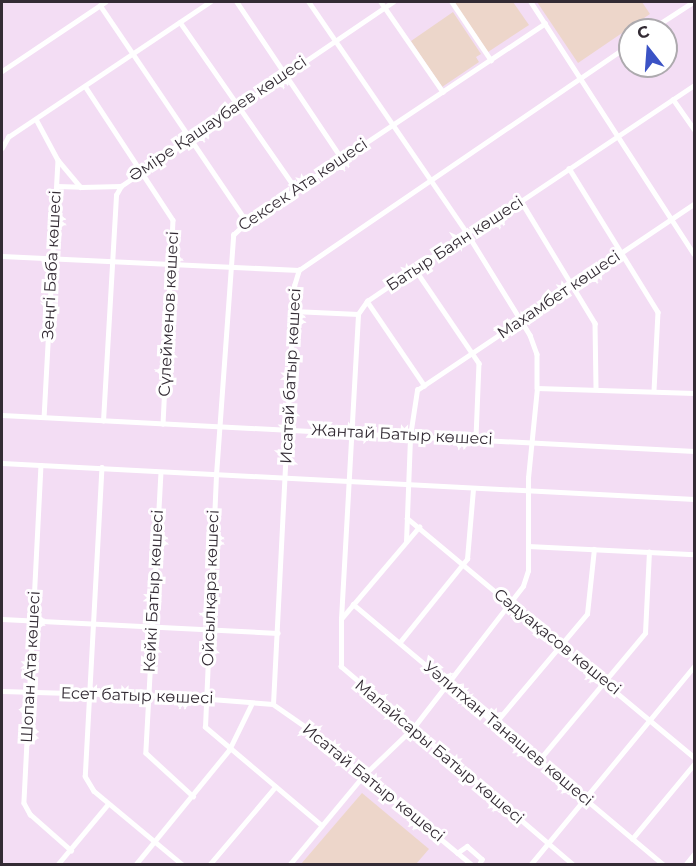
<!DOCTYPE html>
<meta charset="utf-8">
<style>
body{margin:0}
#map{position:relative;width:696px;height:866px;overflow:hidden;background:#f3ddf4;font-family:Montserrat,sans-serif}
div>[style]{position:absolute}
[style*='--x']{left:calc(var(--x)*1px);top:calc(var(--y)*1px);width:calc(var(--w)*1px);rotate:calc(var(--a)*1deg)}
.education>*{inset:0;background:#edd6ca}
.medical>*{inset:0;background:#ecd6ca}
.minor>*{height:4.5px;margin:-2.25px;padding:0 2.25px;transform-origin:2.25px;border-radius:2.25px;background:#fff}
span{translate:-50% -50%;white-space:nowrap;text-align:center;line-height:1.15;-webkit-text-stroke:6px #fff;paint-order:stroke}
.street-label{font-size:16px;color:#332b34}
.frame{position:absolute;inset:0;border:3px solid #332b34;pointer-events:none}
.north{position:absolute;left:618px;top:18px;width:60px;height:60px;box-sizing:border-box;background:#fff;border:2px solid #adaaae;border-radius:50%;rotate:343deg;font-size:16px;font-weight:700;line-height:24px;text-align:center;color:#332b34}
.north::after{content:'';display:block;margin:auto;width:21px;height:27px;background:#3b53c5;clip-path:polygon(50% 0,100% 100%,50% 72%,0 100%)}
</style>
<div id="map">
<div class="education">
<i style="clip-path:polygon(454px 2px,513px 2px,529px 25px,488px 52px)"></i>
<i style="clip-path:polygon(537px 2px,642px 2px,650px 14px,578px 63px)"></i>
<i style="clip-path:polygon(362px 793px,429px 849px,416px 864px,301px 864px)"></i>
</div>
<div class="medical">
<i style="clip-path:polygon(453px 12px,481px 54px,476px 57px,479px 62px,442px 87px,411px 41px)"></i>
</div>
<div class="minor">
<i style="--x:237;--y:2;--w:189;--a:56.2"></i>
<i style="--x:309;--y:2;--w:280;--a:55.6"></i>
<i style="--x:467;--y:233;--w:120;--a:58.3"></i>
<i style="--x:530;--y:335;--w:20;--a:70"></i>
<i style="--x:537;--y:354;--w:34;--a:90"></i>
<i style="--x:537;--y:388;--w:157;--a:1.8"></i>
<i style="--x:381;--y:2;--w:109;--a:55.4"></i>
<i style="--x:452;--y:2;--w:70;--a:56.1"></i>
<i style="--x:531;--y:2;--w:300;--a:57.1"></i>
<i style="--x:100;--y:5;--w:262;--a:55.9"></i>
<i style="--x:180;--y:22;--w:203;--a:55.2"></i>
<i style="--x:650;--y:30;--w:51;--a:-33.1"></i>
<i style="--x:2;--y:71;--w:124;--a:-33.8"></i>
<i style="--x:85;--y:86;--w:160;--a:56.7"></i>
<i style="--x:173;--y:220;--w:204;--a:92.8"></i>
<i style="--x:673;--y:99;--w:37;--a:55"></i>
<i style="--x:36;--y:119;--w:47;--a:61.8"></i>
<i style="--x:58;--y:160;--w:257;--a:93.1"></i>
<i style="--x:2;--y:148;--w:13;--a:-61"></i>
<i style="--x:8;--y:137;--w:243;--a:-33.8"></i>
<i style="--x:58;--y:160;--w:35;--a:50"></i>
<i style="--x:81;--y:187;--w:40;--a:-1.4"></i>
<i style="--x:569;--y:168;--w:169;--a:58.3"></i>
<i style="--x:658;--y:312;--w:78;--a:92.9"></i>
<i style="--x:57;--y:186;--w:24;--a:2"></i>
<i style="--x:521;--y:201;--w:143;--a:58.8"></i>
<i style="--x:595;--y:323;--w:66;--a:89.1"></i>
<i style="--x:2;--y:256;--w:297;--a:2.7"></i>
<i style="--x:415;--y:269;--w:114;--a:55.8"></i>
<i style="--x:479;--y:363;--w:76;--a:92.3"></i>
<i style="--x:367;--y:301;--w:102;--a:55.8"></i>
<i style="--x:293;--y:311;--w:65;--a:2.6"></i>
<i style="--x:2;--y:415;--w:693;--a:2.98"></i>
<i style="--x:103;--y:421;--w:226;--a:-86.7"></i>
<i style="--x:116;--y:195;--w:10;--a:-61"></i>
<i style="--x:121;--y:186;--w:328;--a:-34.1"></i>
<i style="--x:2;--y:463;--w:693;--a:2.98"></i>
<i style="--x:41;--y:465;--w:338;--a:92.9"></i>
<i style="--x:24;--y:803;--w:13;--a:61"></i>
<i style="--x:30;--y:814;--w:55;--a:41.3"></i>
<i style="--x:102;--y:467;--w:309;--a:93.1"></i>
<i style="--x:85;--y:776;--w:17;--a:59"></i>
<i style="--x:94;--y:791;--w:114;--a:39.7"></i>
<i style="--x:161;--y:472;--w:281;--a:93.1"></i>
<i style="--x:146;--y:753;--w:64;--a:42.5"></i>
<i style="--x:407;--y:518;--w:373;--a:39.8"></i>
<i style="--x:406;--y:542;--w:106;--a:-87.8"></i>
<i style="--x:410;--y:436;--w:47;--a:-81.3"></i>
<i style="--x:417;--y:390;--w:334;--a:-33.9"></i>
<i style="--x:528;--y:546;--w:166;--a:2.8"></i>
<i style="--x:353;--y:604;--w:405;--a:40"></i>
<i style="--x:2;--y:619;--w:276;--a:2.9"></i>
<i style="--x:341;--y:619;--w:121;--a:-49.7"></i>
<i style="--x:400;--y:642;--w:107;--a:-51.1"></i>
<i style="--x:467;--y:559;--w:70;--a:-85.1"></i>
<i style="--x:2;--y:691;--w:170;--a:1.7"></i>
<i style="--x:172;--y:696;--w:101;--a:4.5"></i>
<i style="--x:273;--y:704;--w:40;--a:34.9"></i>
<i style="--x:306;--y:727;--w:214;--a:39.7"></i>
<i style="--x:273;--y:704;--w:419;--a:-87.1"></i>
<i style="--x:294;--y:286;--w:17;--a:-73"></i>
<i style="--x:299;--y:270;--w:401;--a:-34.3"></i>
<i style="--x:496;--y:722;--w:141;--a:-49.9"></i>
<i style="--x:587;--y:614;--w:65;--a:-83.9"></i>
<i style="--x:540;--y:759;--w:164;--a:-50.2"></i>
<i style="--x:645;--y:633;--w:81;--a:-87.2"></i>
<i style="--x:322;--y:826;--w:153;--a:-139.8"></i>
<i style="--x:205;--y:727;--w:252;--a:-87.5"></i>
<i style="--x:216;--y:475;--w:241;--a:-85.9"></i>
<i style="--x:233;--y:235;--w:19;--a:-43"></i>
<i style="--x:247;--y:222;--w:358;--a:-33.7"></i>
<i style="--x:632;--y:839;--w:97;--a:-50.4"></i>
<i style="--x:457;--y:853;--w:12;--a:-35"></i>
<i style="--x:467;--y:846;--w:20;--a:41"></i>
<i style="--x:482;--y:859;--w:5;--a:112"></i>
<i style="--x:58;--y:864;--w:78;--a:-50.2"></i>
<i style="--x:136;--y:864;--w:147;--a:-50.8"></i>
<i style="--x:229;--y:750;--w:52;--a:-63.9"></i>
<i style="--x:210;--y:864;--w:101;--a:-49.8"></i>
<i style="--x:290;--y:864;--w:116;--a:-50.3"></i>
<i style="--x:364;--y:775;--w:69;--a:-43.8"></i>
<i style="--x:414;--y:727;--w:178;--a:-52.3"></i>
<i style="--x:523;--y:586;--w:16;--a:-72"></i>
<i style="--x:528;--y:571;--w:93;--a:-90"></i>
<i style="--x:528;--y:478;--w:90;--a:-84.3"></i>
<i style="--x:531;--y:864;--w:256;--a:-50.5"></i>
<i style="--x:572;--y:864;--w:304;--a:-139.5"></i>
<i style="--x:341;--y:667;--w:48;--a:-90"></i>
<i style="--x:341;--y:619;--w:305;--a:-86.8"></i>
<i style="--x:358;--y:314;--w:16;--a:-55"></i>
<i style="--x:367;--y:301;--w:121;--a:-34.2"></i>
<i style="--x:467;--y:233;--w:63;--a:-30.7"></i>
<i style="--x:521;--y:201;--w:208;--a:-33.8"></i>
<i style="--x:686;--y:864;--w:13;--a:-51"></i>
</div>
<div class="street-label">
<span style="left:218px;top:119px;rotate:-34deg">Әміре Қашаубаев көшесі</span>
<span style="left:303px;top:185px;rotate:-34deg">Сексек Ата көшесі</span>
<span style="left:455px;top:244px;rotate:-33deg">Батыр Баян көшесі</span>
<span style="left:52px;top:265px;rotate:-87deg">Зеңгі Баба көшесі</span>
<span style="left:559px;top:295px;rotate:-34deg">Махамбет көшесі</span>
<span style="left:169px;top:314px;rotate:-87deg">Сүлейменов көшесі</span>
<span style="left:291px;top:376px;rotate:-87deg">Исатай батыр көшесі</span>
<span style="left:402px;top:435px;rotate:3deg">Жантай Батыр көшесі</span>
<span style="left:211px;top:588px;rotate:-88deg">Ойсылқара көшесі</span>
<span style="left:154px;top:591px;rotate:-87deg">Кейкі Батыр көшесі</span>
<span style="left:557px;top:642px;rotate:39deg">Сәдуақасов көшесі</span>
<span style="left:31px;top:667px;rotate:-87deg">Шопан Ата көшесі</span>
<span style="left:137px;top:696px;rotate:2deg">Есет батыр көшесі</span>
<span style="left:508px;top:734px;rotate:40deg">Уәлитхан Танашев көшесі</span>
<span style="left:439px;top:752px;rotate:40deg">Малайсары Батыр көшесі</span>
<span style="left:373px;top:783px;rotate:39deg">Исатай Батыр көшесі</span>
</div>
<div class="frame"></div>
<div class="north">С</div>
</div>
